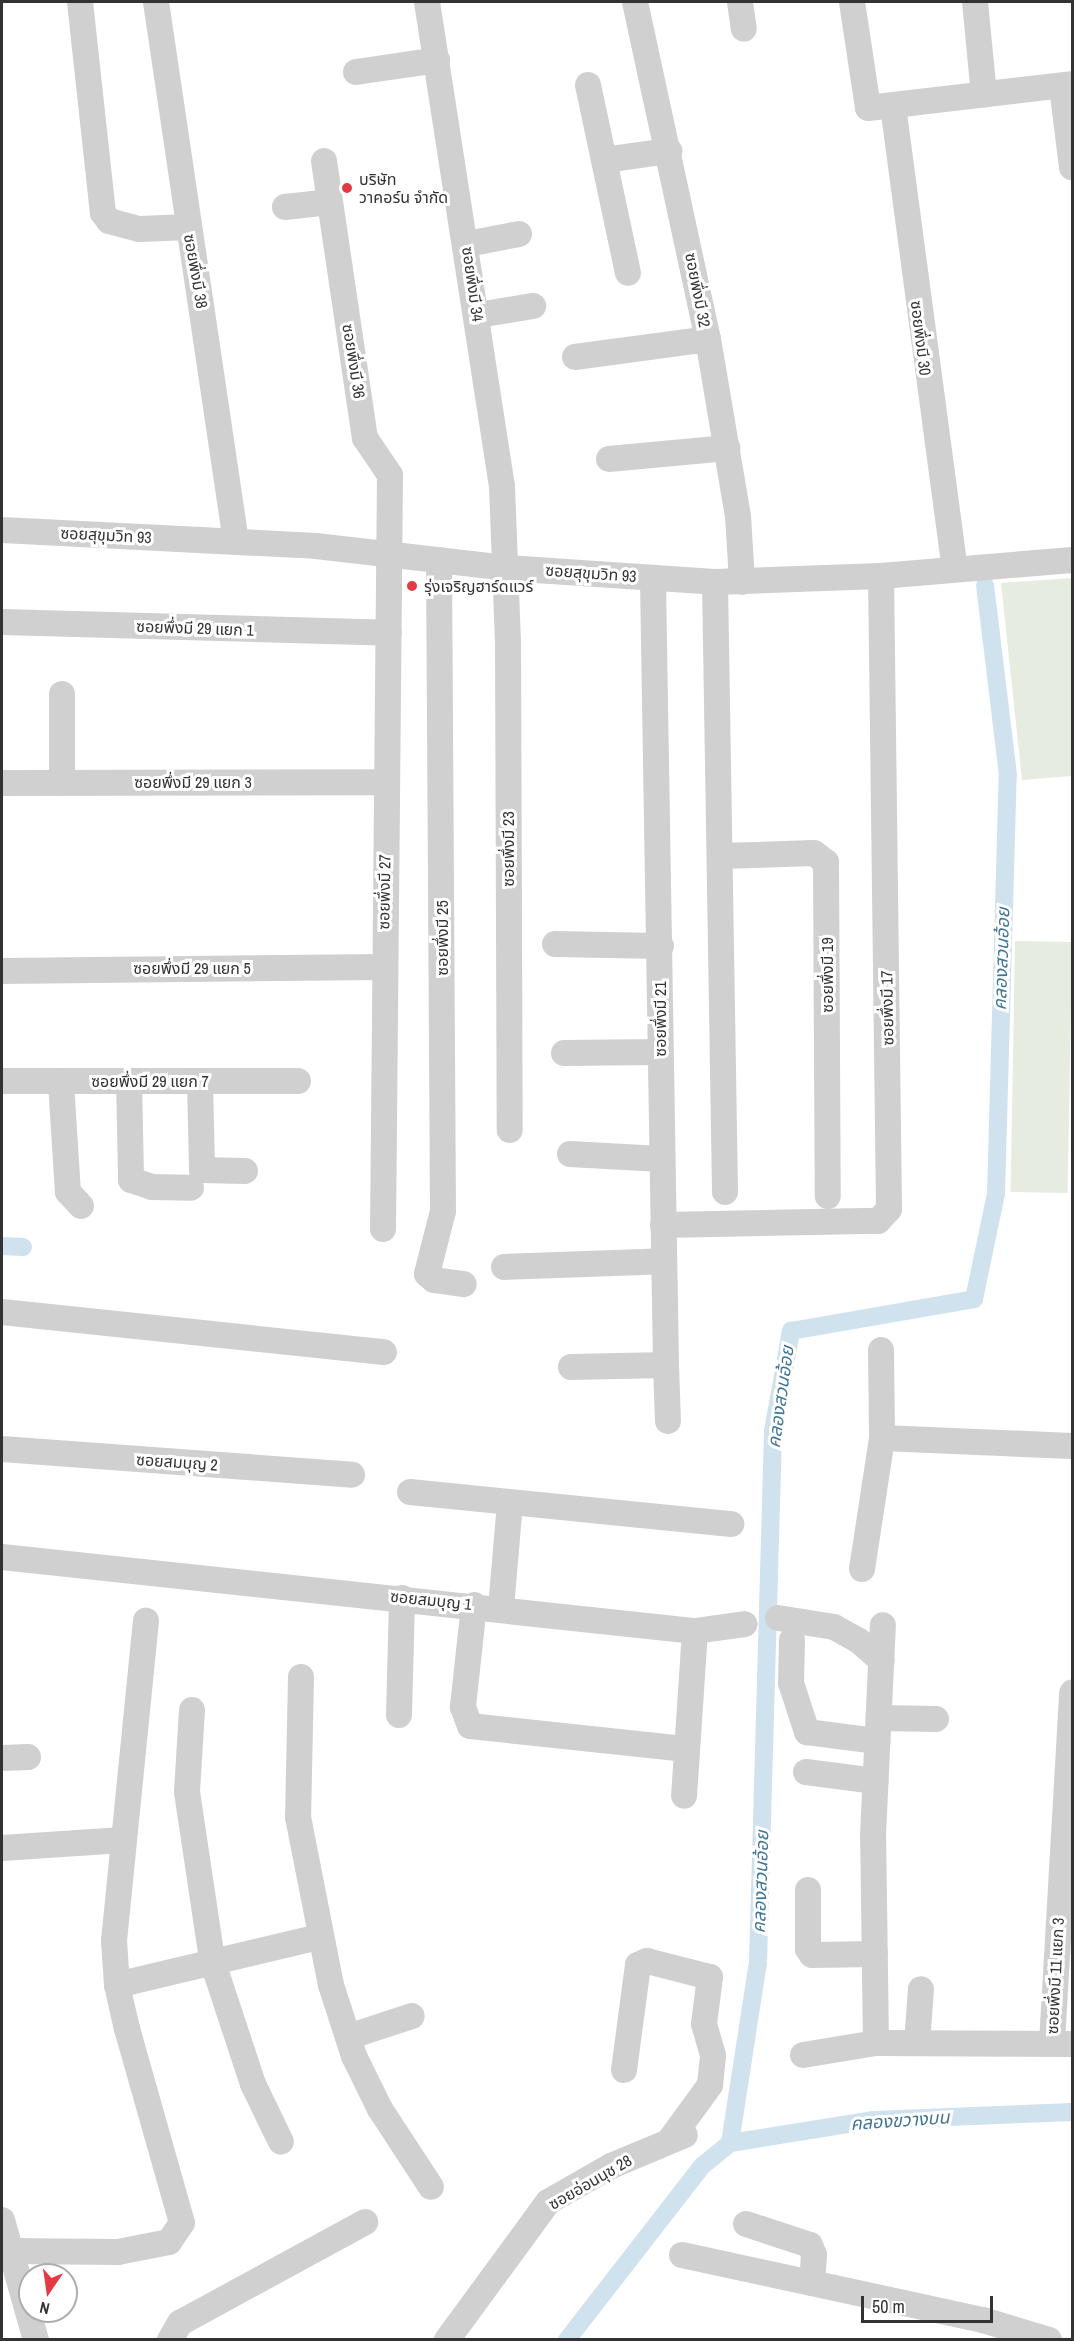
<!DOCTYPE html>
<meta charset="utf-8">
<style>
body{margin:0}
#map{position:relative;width:1074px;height:2341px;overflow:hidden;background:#fff;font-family:"Archivo Narrow","Noto Sans Thai",sans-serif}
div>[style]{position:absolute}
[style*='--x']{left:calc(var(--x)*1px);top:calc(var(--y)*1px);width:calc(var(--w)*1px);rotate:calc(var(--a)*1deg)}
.green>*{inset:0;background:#e6ecdf;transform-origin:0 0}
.canal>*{height:18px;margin:-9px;padding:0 9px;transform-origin:9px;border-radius:9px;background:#cfe2ee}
.minor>*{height:26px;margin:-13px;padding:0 13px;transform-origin:13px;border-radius:13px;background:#d0d0d0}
.dots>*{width:16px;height:16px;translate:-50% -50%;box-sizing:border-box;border:3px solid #fff;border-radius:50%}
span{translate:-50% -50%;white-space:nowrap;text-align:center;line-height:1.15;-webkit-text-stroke:6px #fff;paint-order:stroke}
.poi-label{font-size:16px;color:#333}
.left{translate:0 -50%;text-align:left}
.street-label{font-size:16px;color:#333}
.water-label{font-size:18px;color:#3f7597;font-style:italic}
.frame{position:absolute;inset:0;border:3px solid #333;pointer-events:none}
.north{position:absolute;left:18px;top:2263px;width:60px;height:60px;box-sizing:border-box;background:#fff;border:2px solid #adadad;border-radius:50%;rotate:193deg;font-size:16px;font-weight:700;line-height:24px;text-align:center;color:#333}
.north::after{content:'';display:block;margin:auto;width:21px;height:27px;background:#e63946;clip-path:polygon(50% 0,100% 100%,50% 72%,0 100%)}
.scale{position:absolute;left:861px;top:2296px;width:132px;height:27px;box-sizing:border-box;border:3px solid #333;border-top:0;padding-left:8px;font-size:18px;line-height:21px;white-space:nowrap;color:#333;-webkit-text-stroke:4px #fff;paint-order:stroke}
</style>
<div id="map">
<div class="green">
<i style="clip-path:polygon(1072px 578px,1072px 785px,1071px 776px,1022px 780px,1001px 583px)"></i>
<i style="left:1015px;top:941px;width:57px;height:251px;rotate:1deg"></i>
</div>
<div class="canal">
<i style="--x:2;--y:1246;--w:21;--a:3"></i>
<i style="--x:730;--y:2143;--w:146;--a:-9.1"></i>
<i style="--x:874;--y:2120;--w:198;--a:-2.3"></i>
<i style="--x:567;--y:2340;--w:220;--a:-52.2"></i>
<i style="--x:702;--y:2166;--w:36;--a:-39"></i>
<i style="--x:730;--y:2143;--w:182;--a:-81.2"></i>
<i style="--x:758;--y:1963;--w:532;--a:-88.38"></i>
<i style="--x:773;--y:1431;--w:102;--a:-79.8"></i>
<i style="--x:791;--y:1331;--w:186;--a:-9.9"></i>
<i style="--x:974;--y:1299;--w:107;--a:-78.2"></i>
<i style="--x:996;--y:1194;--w:419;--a:-88.4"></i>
<i style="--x:1008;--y:775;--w:191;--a:-96.9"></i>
</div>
<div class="minor">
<i style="--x:80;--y:2;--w:212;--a:83.8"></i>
<i style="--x:103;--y:213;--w:10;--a:53"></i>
<i style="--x:109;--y:221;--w:31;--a:15"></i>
<i style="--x:139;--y:229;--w:50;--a:-2.3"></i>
<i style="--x:156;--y:2;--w:546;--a:81.57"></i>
<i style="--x:427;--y:2;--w:490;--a:81.2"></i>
<i style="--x:502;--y:486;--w:153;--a:87.8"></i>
<i style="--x:508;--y:639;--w:491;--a:89.8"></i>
<i style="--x:635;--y:2;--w:345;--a:77.8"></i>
<i style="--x:708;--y:339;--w:180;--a:80.4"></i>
<i style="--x:738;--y:516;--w:66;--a:86.5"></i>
<i style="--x:740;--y:2;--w:27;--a:82"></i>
<i style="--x:852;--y:2;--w:107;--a:81.4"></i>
<i style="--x:868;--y:108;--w:205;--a:-6.7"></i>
<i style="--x:975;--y:2;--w:93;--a:84.5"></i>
<i style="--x:356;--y:72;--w:82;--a:-8.4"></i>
<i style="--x:588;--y:85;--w:192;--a:78"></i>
<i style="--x:1062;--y:87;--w:81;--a:82.9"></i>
<i style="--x:893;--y:106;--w:467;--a:82.4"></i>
<i style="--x:604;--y:160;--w:66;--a:-7.9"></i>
<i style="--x:324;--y:161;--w:280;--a:81.6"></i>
<i style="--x:365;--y:438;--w:45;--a:56"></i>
<i style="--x:390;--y:475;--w:754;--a:90.53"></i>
<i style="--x:285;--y:207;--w:45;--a:-6.3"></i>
<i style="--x:467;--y:244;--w:53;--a:-10.9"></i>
<i style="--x:478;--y:315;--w:56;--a:-9.3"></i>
<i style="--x:575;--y:357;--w:134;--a:-7.7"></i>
<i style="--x:609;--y:459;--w:119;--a:-5.3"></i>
<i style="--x:2;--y:530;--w:314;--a:2.9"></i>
<i style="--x:316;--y:546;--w:191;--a:6.6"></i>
<i style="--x:506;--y:568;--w:209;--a:3.8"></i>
<i style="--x:715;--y:582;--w:166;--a:-2.1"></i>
<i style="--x:881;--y:576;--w:192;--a:-4.8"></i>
<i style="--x:439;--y:560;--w:651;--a:89.65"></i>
<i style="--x:443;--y:1211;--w:65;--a:104.3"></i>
<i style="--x:427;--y:1274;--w:9;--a:41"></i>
<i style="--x:434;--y:1280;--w:30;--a:8"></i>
<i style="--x:715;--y:582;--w:610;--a:89.06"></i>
<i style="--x:2;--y:622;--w:387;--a:1.6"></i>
<i style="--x:2;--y:783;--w:383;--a:-0.1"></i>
<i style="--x:62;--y:783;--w:89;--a:-90"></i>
<i style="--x:721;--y:856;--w:93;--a:-1.8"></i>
<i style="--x:814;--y:853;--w:15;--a:37"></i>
<i style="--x:826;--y:862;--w:334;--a:89.7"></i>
<i style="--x:555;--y:944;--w:106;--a:1.1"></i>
<i style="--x:2;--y:971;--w:381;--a:-0.6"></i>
<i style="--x:564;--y:1053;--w:96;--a:-0.6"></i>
<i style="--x:2;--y:1081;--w:296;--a:0"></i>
<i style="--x:129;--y:1081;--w:99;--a:88.8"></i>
<i style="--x:131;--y:1180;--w:22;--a:18"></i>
<i style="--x:152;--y:1187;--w:39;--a:1"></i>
<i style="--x:200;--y:1081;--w:89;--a:88.7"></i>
<i style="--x:202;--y:1170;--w:43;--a:1.3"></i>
<i style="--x:61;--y:1082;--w:110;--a:86.4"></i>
<i style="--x:68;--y:1192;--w:19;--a:47"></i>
<i style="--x:570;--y:1154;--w:91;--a:3.1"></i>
<i style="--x:663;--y:1225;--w:215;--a:-1.1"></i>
<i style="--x:878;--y:1221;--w:16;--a:-47"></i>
<i style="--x:889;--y:1209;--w:633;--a:-90.72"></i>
<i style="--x:504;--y:1267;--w:160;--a:-2.1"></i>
<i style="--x:2;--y:1312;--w:384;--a:6"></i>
<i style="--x:881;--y:1350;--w:88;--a:89.3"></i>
<i style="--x:882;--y:1438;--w:190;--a:2.4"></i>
<i style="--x:666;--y:1365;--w:56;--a:88"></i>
<i style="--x:571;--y:1367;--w:95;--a:-1.2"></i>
<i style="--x:666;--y:1365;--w:787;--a:-90.95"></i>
<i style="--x:2;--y:1449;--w:351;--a:4.2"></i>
<i style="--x:410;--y:1492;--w:323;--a:5.7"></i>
<i style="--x:2;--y:1557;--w:697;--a:6.1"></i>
<i style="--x:695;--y:1631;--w:165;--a:93.8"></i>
<i style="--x:862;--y:1569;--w:133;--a:-81.3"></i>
<i style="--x:474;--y:1605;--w:103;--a:96.2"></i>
<i style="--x:463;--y:1707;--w:20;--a:70"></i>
<i style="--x:470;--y:1726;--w:218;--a:6.1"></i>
<i style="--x:501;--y:1608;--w:106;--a:-85.1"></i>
<i style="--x:778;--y:1618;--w:57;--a:9.1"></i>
<i style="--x:834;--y:1627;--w:29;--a:29"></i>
<i style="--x:859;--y:1641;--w:30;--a:41"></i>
<i style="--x:695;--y:1631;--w:50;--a:-8"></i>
<i style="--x:792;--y:1640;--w:43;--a:91.3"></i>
<i style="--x:791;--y:1683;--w:52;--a:71.9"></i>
<i style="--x:807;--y:1732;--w:71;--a:7.3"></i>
<i style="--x:301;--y:1677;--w:140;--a:91.2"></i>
<i style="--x:298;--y:1817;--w:171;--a:78.9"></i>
<i style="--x:331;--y:1985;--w:75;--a:72.1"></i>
<i style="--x:354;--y:2056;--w:59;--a:63.9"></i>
<i style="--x:380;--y:2109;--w:93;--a:56.8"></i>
<i style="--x:192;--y:1710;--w:82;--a:93.5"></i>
<i style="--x:187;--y:1792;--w:170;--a:81.5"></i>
<i style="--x:212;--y:1960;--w:131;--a:71.7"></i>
<i style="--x:253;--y:2084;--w:64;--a:64.2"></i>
<i style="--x:399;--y:1715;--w:117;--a:-88.5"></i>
<i style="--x:879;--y:1718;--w:57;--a:1"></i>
<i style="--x:2;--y:1758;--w:26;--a:-2"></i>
<i style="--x:806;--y:1772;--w:70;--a:7.4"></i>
<i style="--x:2;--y:1848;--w:121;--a:-3.8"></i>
<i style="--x:808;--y:1890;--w:59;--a:90"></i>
<i style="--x:808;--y:1949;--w:7;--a:56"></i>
<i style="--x:812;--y:1955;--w:63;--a:-0.9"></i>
<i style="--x:117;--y:1985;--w:208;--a:-13.4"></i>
<i style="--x:348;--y:2037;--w:67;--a:-18.2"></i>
<i style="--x:876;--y:2043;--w:208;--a:-90.8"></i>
<i style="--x:873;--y:1835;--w:210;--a:-87.3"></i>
<i style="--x:917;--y:2043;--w:54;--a:-85.8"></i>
<i style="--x:1052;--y:2043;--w:351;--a:-86.7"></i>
<i style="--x:803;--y:2055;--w:74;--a:-9.3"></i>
<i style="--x:876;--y:2043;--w:196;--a:0.3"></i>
<i style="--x:624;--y:2070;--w:106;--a:-82.4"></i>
<i style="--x:638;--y:1965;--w:10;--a:-24"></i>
<i style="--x:647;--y:1961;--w:65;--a:14.3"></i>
<i style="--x:710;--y:1977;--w:47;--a:97.3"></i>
<i style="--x:704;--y:2024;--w:33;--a:74"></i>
<i style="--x:713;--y:2056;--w:29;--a:96"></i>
<i style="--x:710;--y:2085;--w:68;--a:126"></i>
<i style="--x:2;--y:2220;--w:125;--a:74.2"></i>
<i style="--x:746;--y:2224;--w:67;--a:18.2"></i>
<i style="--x:810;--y:2245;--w:11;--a:68"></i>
<i style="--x:814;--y:2255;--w:28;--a:94"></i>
<i style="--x:9;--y:2251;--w:109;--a:0.5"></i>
<i style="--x:118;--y:2252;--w:52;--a:-11.1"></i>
<i style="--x:169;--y:2242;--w:23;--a:-56"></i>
<i style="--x:182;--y:2223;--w:202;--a:-105.8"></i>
<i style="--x:127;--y:2029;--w:45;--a:-102.8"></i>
<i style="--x:117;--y:1985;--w:44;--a:-93.9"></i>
<i style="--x:114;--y:1941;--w:322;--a:-84.3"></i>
<i style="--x:682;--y:2255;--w:308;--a:12.2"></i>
<i style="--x:983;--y:2320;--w:69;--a:16.9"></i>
<i style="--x:170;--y:2340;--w:20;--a:-60"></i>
<i style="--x:180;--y:2323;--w:211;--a:-28.6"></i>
<i style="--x:447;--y:2340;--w:171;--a:-53.8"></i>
<i style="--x:548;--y:2202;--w:73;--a:-29.7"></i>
<i style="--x:611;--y:2166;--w:80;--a:-22.7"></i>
</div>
<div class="dots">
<i style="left:347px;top:188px;background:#e63946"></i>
<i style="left:412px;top:586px;background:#e63946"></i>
</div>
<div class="poi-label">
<span class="left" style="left:359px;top:188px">บริษัท<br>วาคอร์น จำกัด</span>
<span class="left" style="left:424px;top:586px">รุ่งเจริญฮาร์ดแวร์</span>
</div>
<div class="street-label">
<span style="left:196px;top:271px;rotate:80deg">ซอยพึ่งมี 38</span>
<span style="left:473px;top:284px;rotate:82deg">ซอยพึ่งมี 34</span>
<span style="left:698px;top:290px;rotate:79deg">ซอยพึ่งมี 32</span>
<span style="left:921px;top:338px;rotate:83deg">ซอยพึ่งมี 30</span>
<span style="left:354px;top:361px;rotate:81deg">ซอยพึ่งมี 36</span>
<span style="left:106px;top:535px;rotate:3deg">ซอยสุขุมวิท 93</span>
<span style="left:591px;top:573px;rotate:4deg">ซอยสุขุมวิท 93</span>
<span style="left:195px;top:628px;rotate:2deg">ซอยพึ่งมี 29 แยก 1</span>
<span style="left:193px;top:782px">ซอยพึ่งมี 29 แยก 3</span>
<span style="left:508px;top:849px;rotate:-90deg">ซอยพึ่งมี 23</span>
<span style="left:384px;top:892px;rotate:-89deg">ซอยพึ่งมี 27</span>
<span style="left:442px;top:938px;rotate:-90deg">ซอยพึ่งมี 25</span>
<span style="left:192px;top:968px">ซอยพึ่งมี 29 แยก 5</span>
<span style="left:827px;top:975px;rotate:-90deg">ซอยพึ่งมี 19</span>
<span style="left:887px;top:1008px;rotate:-91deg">ซอยพึ่งมี 17</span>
<span style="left:660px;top:1019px;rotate:-90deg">ซอยพึ่งมี 21</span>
<span style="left:150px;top:1081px">ซอยพึ่งมี 29 แยก 7</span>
<span style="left:177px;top:1462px;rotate:4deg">ซอยสมบุญ 2</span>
<span style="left:431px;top:1600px;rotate:6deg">ซอยสมบุญ 1</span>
<span style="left:1055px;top:1976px;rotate:-87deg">ซอยพึ่งมี 11 แยก 3</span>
<span style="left:590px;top:2182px;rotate:-30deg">ซอยอ่อนนุช 28</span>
</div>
<div class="water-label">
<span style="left:1002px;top:959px;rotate:-88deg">คลองสวนอ้อย</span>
<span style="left:781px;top:1397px;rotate:-82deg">คลองสวนอ้อย</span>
<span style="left:761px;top:1882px;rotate:-88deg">คลองสวนอ้อย</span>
<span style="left:900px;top:2121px;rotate:-4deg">คลองขวางบน</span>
</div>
<div class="frame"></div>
<div class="north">N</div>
<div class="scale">50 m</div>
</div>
